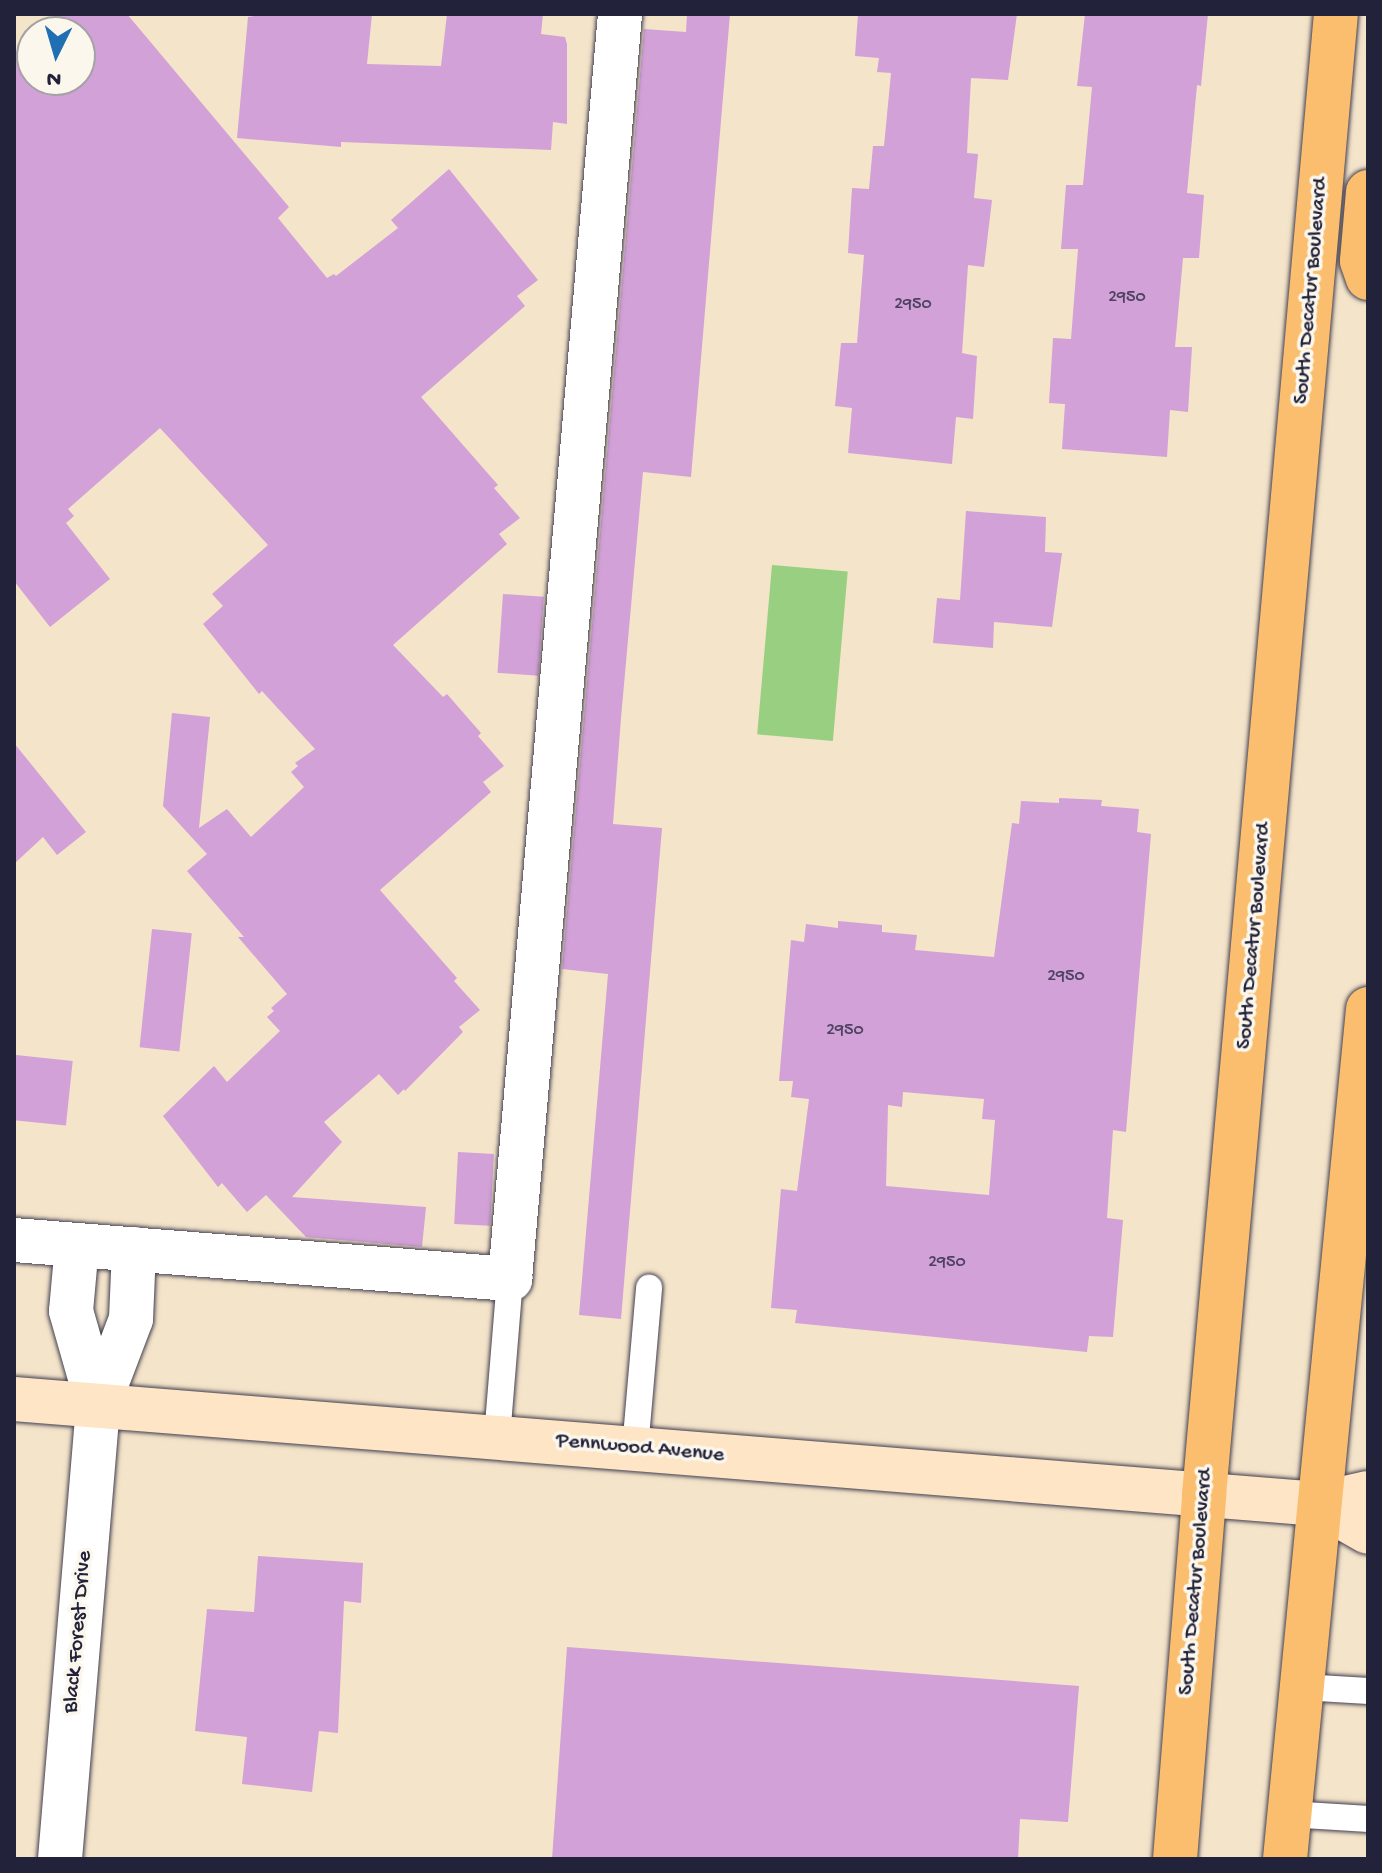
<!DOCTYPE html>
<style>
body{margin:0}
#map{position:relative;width:1382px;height:1873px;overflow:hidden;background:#f4e4ca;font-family:"Gochi Hand",sans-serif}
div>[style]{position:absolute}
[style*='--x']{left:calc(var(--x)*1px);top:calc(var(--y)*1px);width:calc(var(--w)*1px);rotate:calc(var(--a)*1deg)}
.green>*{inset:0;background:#98cf81;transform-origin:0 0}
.building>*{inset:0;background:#d2a1d7;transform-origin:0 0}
.roads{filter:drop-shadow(0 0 2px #423f50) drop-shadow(0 0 2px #423f50)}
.lane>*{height:26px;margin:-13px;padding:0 13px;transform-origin:13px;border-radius:13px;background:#fff}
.street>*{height:44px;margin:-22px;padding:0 22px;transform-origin:22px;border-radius:22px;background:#fff}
.secondary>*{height:44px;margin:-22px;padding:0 22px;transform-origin:22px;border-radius:22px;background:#fde5c5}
.primary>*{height:44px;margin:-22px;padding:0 22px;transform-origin:22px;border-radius:22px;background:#fabe6e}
span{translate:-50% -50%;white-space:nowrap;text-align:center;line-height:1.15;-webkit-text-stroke:7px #fbf7ec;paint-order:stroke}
.number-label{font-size:18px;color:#4e4262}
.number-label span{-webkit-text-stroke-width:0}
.street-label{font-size:22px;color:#22223b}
.frame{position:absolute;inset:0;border:16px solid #22223b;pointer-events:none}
.north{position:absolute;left:16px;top:16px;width:80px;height:80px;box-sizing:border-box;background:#fbf7ec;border:2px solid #a4a2a5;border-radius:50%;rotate:185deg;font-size:22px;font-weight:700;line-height:32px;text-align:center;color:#22223b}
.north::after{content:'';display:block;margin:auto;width:28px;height:36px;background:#1f6fb2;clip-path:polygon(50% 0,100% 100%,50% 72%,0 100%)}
</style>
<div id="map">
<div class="green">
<i style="left:772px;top:565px;width:76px;height:170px;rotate:5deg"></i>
</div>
<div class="building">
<i style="clip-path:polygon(61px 14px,127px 14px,289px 207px,278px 218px,327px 278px,334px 274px,336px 276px,398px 228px,391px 220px,449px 169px,538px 280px,517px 296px,525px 306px,421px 397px,498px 485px,494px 488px,520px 518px,499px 534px,507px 544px,393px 645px,443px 697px,447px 694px,481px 733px,478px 736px,504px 766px,483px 782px,491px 792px,380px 890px,457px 978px,454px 981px,480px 1010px,459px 1027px,463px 1032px,405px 1091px,404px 1089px,398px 1095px,379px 1074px,324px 1122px,342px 1142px,292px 1197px,426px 1207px,422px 1247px,306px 1237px,266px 1195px,247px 1212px,222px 1183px,218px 1187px,163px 1116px,214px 1066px,227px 1082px,280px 1031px,267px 1017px,274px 1011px,271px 1008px,287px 994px,238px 937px,244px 937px,187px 871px,207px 854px,163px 806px,172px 713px,210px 717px,199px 828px,227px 809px,251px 837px,304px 787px,291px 772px,298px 766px,295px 763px,315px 749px,262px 691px,259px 694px,203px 624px,223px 606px,212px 594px,268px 545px,160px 428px,68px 509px,74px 516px,66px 523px,110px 579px,50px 627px,14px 581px,14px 53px,32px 38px,32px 80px,80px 80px,80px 32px,39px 32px)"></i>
<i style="clip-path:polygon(266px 14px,372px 14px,367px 64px,441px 66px,447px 14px,543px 14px,541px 34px,565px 37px,567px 44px,567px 124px,553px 122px,551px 150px,341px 142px,341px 147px,237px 138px,248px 17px)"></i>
<i style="clip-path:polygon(687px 14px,730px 14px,691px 477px,643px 472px,621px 718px,613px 824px,662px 828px,621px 1319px,579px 1315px,608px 974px,562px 969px,644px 29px,686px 32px)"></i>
<i style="clip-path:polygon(858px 14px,1017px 14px,1008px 80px,971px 78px,967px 153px,978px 154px,974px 198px,992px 200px,984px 267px,968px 265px,962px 353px,977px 356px,973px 419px,956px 417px,952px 464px,848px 453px,852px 408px,835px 406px,841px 343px,857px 343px,864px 255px,848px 253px,852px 188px,869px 189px,873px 146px,884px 146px,891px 73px,877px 72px,879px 58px,855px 56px)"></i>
<i style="clip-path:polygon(1085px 14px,1208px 14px,1201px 86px,1197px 85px,1187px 193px,1204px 195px,1199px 258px,1183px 258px,1175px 347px,1192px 347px,1188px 412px,1170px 410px,1167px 457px,1062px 449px,1065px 404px,1049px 403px,1053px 338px,1071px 339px,1078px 249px,1061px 249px,1066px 185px,1083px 185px,1092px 87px,1077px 86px)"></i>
<i style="clip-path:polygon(966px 511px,1046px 517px,1045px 552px,1062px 553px,1052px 627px,994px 622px,993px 648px,933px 643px,937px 598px,960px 600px)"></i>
<i style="left:503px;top:594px;width:41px;height:79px;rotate:4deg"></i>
<i style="clip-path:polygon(14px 743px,86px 832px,57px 855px,43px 837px,14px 864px)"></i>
<i style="clip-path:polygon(evenodd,1059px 798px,1102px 800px,1101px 806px,1139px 809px,1137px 832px,1151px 834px,1126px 1132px,1113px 1130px,1107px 1218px,1123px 1220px,1113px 1337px,1089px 1336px,1087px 1352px,795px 1323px,797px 1310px,771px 1308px,781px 1189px,797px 1191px,809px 1099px,791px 1097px,793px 1081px,779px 1081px,791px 940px,804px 942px,806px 924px,838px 928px,838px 921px,882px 925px,882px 932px,917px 935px,915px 950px,994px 957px,1012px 823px,1019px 824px,1021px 801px,1059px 803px,1059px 798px,903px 1092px,984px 1099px,982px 1119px,995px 1120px,989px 1195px,886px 1186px,888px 1105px,902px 1107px,903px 1092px)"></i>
<i style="left:152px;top:929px;width:40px;height:119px;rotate:6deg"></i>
<i style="left:16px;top:1055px;width:57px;height:65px;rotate:6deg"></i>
<i style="left:458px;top:1152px;width:36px;height:72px;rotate:3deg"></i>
<i style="clip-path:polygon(258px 1556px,363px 1563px,361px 1603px,344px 1601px,338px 1733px,319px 1731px,312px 1792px,242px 1784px,247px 1737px,195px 1731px,207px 1609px,254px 1612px)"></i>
<i style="clip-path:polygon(567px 1647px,1079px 1686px,1068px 1822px,1020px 1819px,1018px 1859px,552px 1859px)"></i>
</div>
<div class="roads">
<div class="lane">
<i style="--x:497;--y:1437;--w:159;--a:-85.3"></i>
<i style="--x:635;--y:1449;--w:162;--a:-85"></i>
<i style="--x:1302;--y:1687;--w:66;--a:3.5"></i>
<i style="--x:1289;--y:1814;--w:79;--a:3.6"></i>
</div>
<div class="street">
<i style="--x:14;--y:1240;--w:498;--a:4.5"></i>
<i style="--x:510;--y:1279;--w:1270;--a:-85.03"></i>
<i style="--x:77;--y:1245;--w:66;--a:95.2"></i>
<i style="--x:71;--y:1311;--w:99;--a:74.1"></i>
<i style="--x:60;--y:1859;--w:455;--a:-85.2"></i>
<i style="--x:98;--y:1406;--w:93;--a:-69.2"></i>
<i style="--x:131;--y:1319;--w:70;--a:-87.5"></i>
</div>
<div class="secondary">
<i style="--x:14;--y:1399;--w:1309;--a:4.6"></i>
<i style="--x:1319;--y:1504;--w:50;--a:-12.7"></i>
<i style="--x:1319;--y:1504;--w:56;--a:29.7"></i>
</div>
<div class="primary">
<i style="--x:1368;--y:192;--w:69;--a:95"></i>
<i style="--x:1362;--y:261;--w:18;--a:71"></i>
<i style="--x:1175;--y:1859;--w:365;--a:-85.4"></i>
<i style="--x:1204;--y:1495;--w:1487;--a:-84.91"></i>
<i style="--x:1285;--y:1859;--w:854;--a:-84.42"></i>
</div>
</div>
<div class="number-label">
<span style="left:1127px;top:298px">2950</span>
<span style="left:913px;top:305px">2950</span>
<span style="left:1066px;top:977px">2950</span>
<span style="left:845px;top:1031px">2950</span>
<span style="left:947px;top:1263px">2950</span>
</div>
<div class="street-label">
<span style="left:1312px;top:291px;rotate:-85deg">South Decatur Boulevard</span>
<span style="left:1255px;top:936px;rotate:-85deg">South Decatur Boulevard</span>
<span style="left:640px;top:1449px;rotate:5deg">Pennwood Avenue</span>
<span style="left:1197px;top:1582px;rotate:-85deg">South Decatur Boulevard</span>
<span style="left:79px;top:1632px;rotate:-85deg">Black Forest Drive</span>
</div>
<div class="frame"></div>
<div class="north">N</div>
</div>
